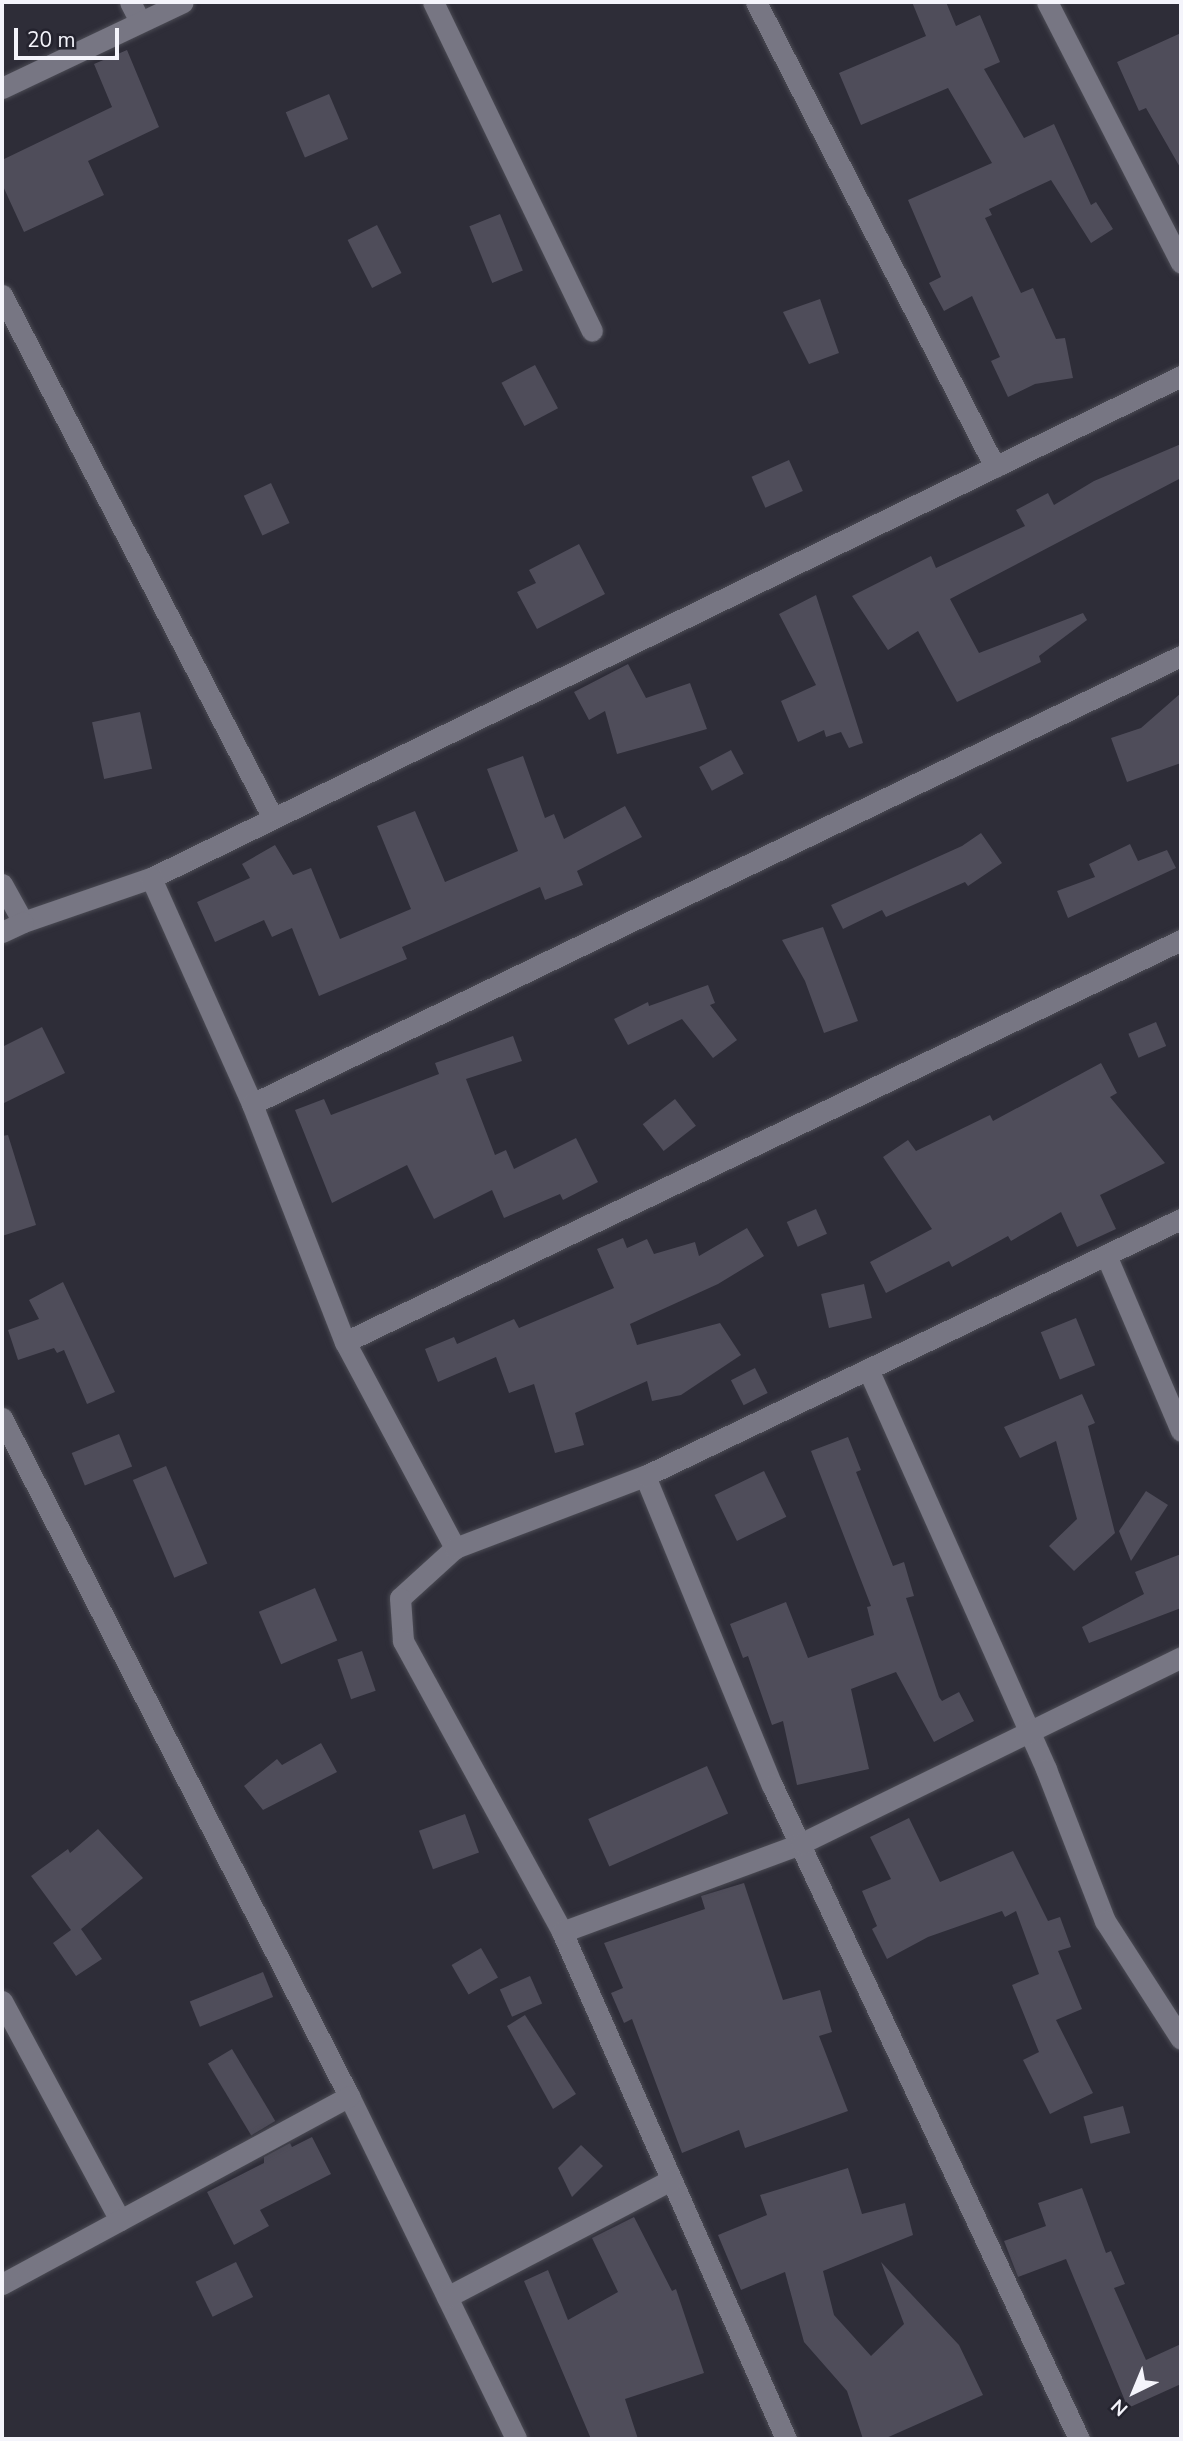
<!DOCTYPE html>
<style>
body{margin:0}
#map{position:relative;width:1183px;height:2441px;overflow:hidden;background:#2e2d38;font-family:"Nunito Sans",sans-serif}
div>[style]{position:absolute}
[style*='--x']{left:calc(var(--x)*1px);top:calc(var(--y)*1px);width:calc(var(--w)*1px);rotate:calc(var(--a)*1deg)}
.building>*{inset:0;background:#4f4d5a;transform-origin:0 0}
.roads{filter:drop-shadow(0 0 2px #4b4b54) drop-shadow(0 0 2px #4b4b54)}
.minor>*{height:21px;margin:-10.5px;padding:0 10.5px;transform-origin:10.5px;border-radius:10.5px;background:#777683}
span{translate:-50% -50%;white-space:nowrap;text-align:center;line-height:1.15;-webkit-text-stroke:5px #24232e;paint-order:stroke}
.frame{position:absolute;inset:0;border:4px solid #f4f4fb;pointer-events:none}
.north{position:absolute;left:1099px;top:2357px;width:70px;height:70px;-webkit-text-stroke:5px #24232e;paint-order:stroke;rotate:223deg;font-size:19px;font-weight:700;line-height:28px;text-align:center;color:#f4f4fb}
.north::after{content:'';display:block;margin:auto;width:24px;height:32px;background:#f4f4fb;clip-path:polygon(50% 0,100% 100%,50% 72%,0 100%)}
.scale{position:absolute;left:14px;top:28px;width:105px;height:32px;box-sizing:border-box;border:4px solid #f4f4fb;border-top:0;padding-left:9px;font-size:21px;line-height:24px;white-space:nowrap;color:#f4f4fb;-webkit-text-stroke:5px #24232e;paint-order:stroke}
</style>
<div id="map">
<div class="building">
<i style="clip-path:polygon(912px 2px,946px 2px,956px 26px,980px 15px,1000px 62px,984px 69px,1024px 138px,1054px 124px,1091px 205px,1096px 202px,1113px 229px,1091px 243px,1051px 180px,989px 209px,992px 215px,985px 218px,1021px 293px,1033px 288px,1056px 339px,1065px 338px,1073px 378px,1035px 384px,1008px 397px,991px 361px,1000px 357px,972px 296px,944px 311px,929px 283px,941px 277px,908px 200px,992px 163px,948px 88px,861px 125px,839px 73px,926px 36px)"></i>
<i style="clip-path:polygon(1181px 33px,1181px 169px,1146px 108px,1139px 111px,1117px 62px)"></i>
<i style="clip-path:polygon(127px 50px,159px 127px,88px 161px,104px 195px,24px 232px,2px 184px,2px 160px,112px 107px,94px 64px)"></i>
<i style="left:329px;top:94px;width:49px;height:47px;rotate:67deg"></i>
<i style="left:500px;top:214px;width:61px;height:33px;rotate:68deg"></i>
<i style="left:377px;top:225px;width:54px;height:33px;rotate:63deg"></i>
<i style="clip-path:polygon(820px 299px,839px 353px,809px 364px,783px 312px)"></i>
<i style="left:535px;top:365px;width:49px;height:38px;rotate:62deg"></i>
<i style="clip-path:polygon(1181px 444px,1181px 478px,950px 599px,979px 653px,1083px 613px,1087px 620px,1039px 656px,1041px 662px,957px 702px,918px 631px,888px 650px,852px 596px,931px 556px,936px 568px,1025px 526px,1016px 510px,1048px 493px,1054px 505px,1094px 481px)"></i>
<i style="left:789px;top:460px;width:34px;height:41px;rotate:66deg"></i>
<i style="left:271px;top:483px;width:44px;height:30px;rotate:65deg"></i>
<i style="clip-path:polygon(579px 544px,605px 594px,537px 629px,517px 592px,536px 583px,529px 570px)"></i>
<i style="clip-path:polygon(816px 595px,863px 743px,849px 748px,841px 732px,826px 737px,824px 730px,798px 742px,781px 701px,816px 685px,779px 614px)"></i>
<i style="clip-path:polygon(628px 664px,646px 698px,690px 683px,707px 729px,617px 754px,605px 711px,589px 720px,574px 692px)"></i>
<i style="clip-path:polygon(1181px 693px,1181px 763px,1127px 782px,1111px 738px,1141px 728px)"></i>
<i style="left:140px;top:712px;width:58px;height:49px;rotate:78deg"></i>
<i style="left:731px;top:750px;width:27px;height:36px;rotate:62deg"></i>
<i style="clip-path:polygon(523px 756px,545px 818px,554px 814px,564px 839px,625px 806px,642px 837px,577px 871px,583px 885px,545px 900px,540px 887px,402px 947px,407px 959px,319px 996px,292px 928px,272px 937px,264px 920px,215px 942px,197px 902px,250px 878px,242px 864px,275px 845px,293px 875px,311px 868px,340px 939px,411px 909px,377px 826px,415px 811px,445px 882px,518px 851px,487px 769px)"></i>
<i style="clip-path:polygon(981px 833px,1002px 863px,968px 886px,965px 882px,886px 917px,882px 910px,843px 929px,831px 905px,962px 846px)"></i>
<i style="clip-path:polygon(1130px 844px,1138px 861px,1167px 850px,1176px 868px,1068px 918px,1057px 891px,1095px 877px,1089px 864px)"></i>
<i style="clip-path:polygon(823px 927px,858px 1021px,824px 1033px,805px 981px,782px 940px)"></i>
<i style="clip-path:polygon(708px 985px,715px 1003px,710px 1005px,737px 1040px,713px 1058px,682px 1019px,628px 1045px,614px 1019px,648px 1002px,649px 1006px)"></i>
<i style="left:1156px;top:1022px;width:26px;height:30px;rotate:67deg"></i>
<i style="clip-path:polygon(42px 1027px,65px 1073px,2px 1104px,2px 1047px)"></i>
<i style="clip-path:polygon(513px 1036px,522px 1061px,466px 1079px,495px 1155px,506px 1150px,514px 1169px,576px 1138px,598px 1182px,563px 1200px,560px 1194px,504px 1218px,492px 1190px,434px 1219px,407px 1165px,332px 1203px,295px 1110px,324px 1099px,331px 1115px,439px 1074px,435px 1063px)"></i>
<i style="clip-path:polygon(1101px 1063px,1117px 1093px,1110px 1097px,1165px 1163px,1100px 1195px,1116px 1229px,1077px 1247px,1061px 1212px,1011px 1241px,1008px 1236px,952px 1267px,949px 1261px,886px 1293px,870px 1262px,932px 1229px,883px 1157px,908px 1140px,916px 1151px,990px 1115px,993px 1121px)"></i>
<i style="left:675px;top:1099px;width:34px;height:41px;rotate:52deg"></i>
<i style="clip-path:polygon(8px 1135px,36px 1225px,2px 1236px,2px 1136px)"></i>
<i style="left:816px;top:1209px;width:27px;height:32px;rotate:66deg"></i>
<i style="clip-path:polygon(747px 1228px,764px 1256px,718px 1284px,630px 1324px,637px 1345px,720px 1323px,741px 1355px,681px 1395px,652px 1401px,647px 1381px,575px 1413px,584px 1445px,555px 1453px,534px 1384px,509px 1393px,496px 1357px,438px 1382px,425px 1349px,454px 1337px,457px 1344px,514px 1319px,519px 1328px,614px 1288px,597px 1249px,623px 1238px,627px 1248px,647px 1239px,654px 1254px,695px 1242px,699px 1256px)"></i>
<i style="clip-path:polygon(63px 1282px,115px 1392px,87px 1404px,64px 1350px,57px 1353px,54px 1348px,18px 1360px,8px 1330px,39px 1319px,29px 1300px)"></i>
<i style="left:864px;top:1284px;width:35px;height:44px;rotate:77deg"></i>
<i style="left:1076px;top:1318px;width:51px;height:38px;rotate:68deg"></i>
<i style="left:755px;top:1368px;width:28px;height:27px;rotate:63deg"></i>
<i style="clip-path:polygon(1082px 1394px,1095px 1423px,1088px 1426px,1115px 1533px,1074px 1571px,1049px 1546px,1077px 1519px,1056px 1441px,1020px 1458px,1004px 1427px)"></i>
<i style="left:119px;top:1434px;width:35px;height:51px;rotate:68deg"></i>
<i style="clip-path:polygon(848px 1437px,861px 1470px,856px 1472px,893px 1566px,904px 1562px,914px 1596px,906px 1598px,939px 1697px,942px 1701px,959px 1692px,974px 1721px,934px 1742px,896px 1672px,851px 1689px,869px 1769px,797px 1785px,783px 1721px,772px 1725px,748px 1656px,743px 1658px,730px 1624px,786px 1602px,808px 1658px,874px 1635px,867px 1607px,871px 1606px,811px 1451px)"></i>
<i style="left:166px;top:1466px;width:106px;height:36px;rotate:67deg"></i>
<i style="left:764px;top:1471px;width:51px;height:55px;rotate:64deg"></i>
<i style="clip-path:polygon(1146px 1491px,1168px 1505px,1131px 1561px,1119px 1531px)"></i>
<i style="clip-path:polygon(1181px 1554px,1181px 1608px,1089px 1643px,1082px 1627px,1144px 1594px,1135px 1572px)"></i>
<i style="left:315px;top:1588px;width:57px;height:61px;rotate:67deg"></i>
<i style="left:362px;top:1651px;width:42px;height:26px;rotate:71deg"></i>
<i style="clip-path:polygon(321px 1743px,337px 1772px,263px 1810px,244px 1786px,277px 1759px,282px 1765px)"></i>
<i style="left:707px;top:1766px;width:52px;height:130px;rotate:66deg"></i>
<i style="left:465px;top:1814px;width:41px;height:49px;rotate:70deg"></i>
<i style="clip-path:polygon(909px 1818px,940px 1882px,1013px 1851px,1048px 1921px,1060px 1917px,1071px 1947px,1058px 1951px,1082px 2009px,1056px 2020px,1093px 2093px,1050px 2114px,1023px 2060px,1039px 2052px,1012px 1985px,1039px 1974px,1016px 1911px,1005px 1917px,1002px 1911px,928px 1937px,887px 1959px,872px 1929px,877px 1926px,862px 1891px,891px 1879px,870px 1837px)"></i>
<i style="clip-path:polygon(98px 1829px,143px 1878px,81px 1929px,102px 1959px,76px 1976px,53px 1943px,71px 1930px,31px 1876px,68px 1849px,70px 1853px)"></i>
<i style="clip-path:polygon(744px 1883px,783px 2000px,820px 1990px,832px 2032px,819px 2036px,848px 2111px,745px 2148px,739px 2130px,682px 2153px,632px 2019px,624px 2023px,611px 1993px,623px 1988px,604px 1943px,705px 1909px,701px 1896px)"></i>
<i style="left:481px;top:1948px;width:34px;height:34px;rotate:60deg"></i>
<i style="left:263px;top:1972px;width:27px;height:79px;rotate:68deg"></i>
<i style="left:530px;top:1976px;width:30px;height:33px;rotate:66deg"></i>
<i style="clip-path:polygon(525px 2015px,576px 2094px,553px 2109px,507px 2026px)"></i>
<i style="left:232px;top:2049px;width:84px;height:28px;rotate:59deg"></i>
<i style="left:1123px;top:2106px;width:28px;height:41px;rotate:75deg"></i>
<i style="clip-path:polygon(312px 2137px,331px 2174px,260px 2210px,269px 2226px,234px 2245px,207px 2192px,264px 2163px,264px 2157px,290px 2143px,292px 2147px)"></i>
<i style="clip-path:polygon(581px 2145px,603px 2166px,572px 2197px,558px 2168px)"></i>
<i style="clip-path:polygon(848px 2168px,862px 2214px,905px 2203px,913px 2235px,823px 2271px,834px 2315px,871px 2356px,904px 2324px,881px 2262px,959px 2345px,983px 2395px,884px 2439px,863px 2439px,847px 2391px,804px 2342px,785px 2272px,741px 2290px,718px 2235px,767px 2215px,760px 2195px)"></i>
<i style="clip-path:polygon(1082px 2188px,1106px 2253px,1111px 2251px,1125px 2284px,1114px 2288px,1146px 2360px,1181px 2344px,1181px 2384px,1128px 2408px,1066px 2259px,1018px 2277px,1004px 2241px,1046px 2226px,1038px 2203px)"></i>
<i style="clip-path:polygon(634px 2217px,672px 2291px,676px 2289px,704px 2373px,625px 2399px,638px 2439px,591px 2439px,524px 2281px,548px 2270px,568px 2320px,618px 2292px,592px 2238px)"></i>
<i style="left:236px;top:2262px;width:39px;height:45px;rotate:64deg"></i>
</div>
<div class="roads">
<div class="minor">
<i style="--x:130;--y:2;--w:22;--a:63"></i>
<i style="--x:433;--y:2;--w:365;--a:64.2"></i>
<i style="--x:756;--y:2;--w:523;--a:62.8"></i>
<i style="--x:1047;--y:2;--w:293;--a:62.8"></i>
<i style="--x:2;--y:88;--w:200;--a:-25.4"></i>
<i style="--x:2;--y:295;--w:589;--a:62.61"></i>
<i style="--x:151;--y:878;--w:1146;--a:-25.98"></i>
<i style="--x:2;--y:884;--w:43;--a:61.1"></i>
<i style="--x:23;--y:922;--w:135;--a:-19"></i>
<i style="--x:151;--y:878;--w:248;--a:65.9"></i>
<i style="--x:252;--y:1104;--w:256;--a:68.7"></i>
<i style="--x:345;--y:1342;--w:234;--a:61.9"></i>
<i style="--x:455;--y:1548;--w:74;--a:137.7"></i>
<i style="--x:400;--y:1598;--w:43;--a:86"></i>
<i style="--x:403;--y:1641;--w:332;--a:61.3"></i>
<i style="--x:562;--y:1932;--w:554;--a:66.16"></i>
<i style="--x:2;--y:932;--w:23;--a:-25"></i>
<i style="--x:252;--y:1104;--w:1031;--a:-25.75"></i>
<i style="--x:1106;--y:1255;--w:191;--a:66.9"></i>
<i style="--x:345;--y:1342;--w:928;--a:-25.68"></i>
<i style="--x:868;--y:1369;--w:438;--a:66"></i>
<i style="--x:1046;--y:1769;--w:163;--a:68.8"></i>
<i style="--x:1105;--y:1921;--w:140;--a:57.2"></i>
<i style="--x:2;--y:1418;--w:762;--a:62.9"></i>
<i style="--x:349;--y:2096;--w:381;--a:64"></i>
<i style="--x:645;--y:1476;--w:334;--a:67.7"></i>
<i style="--x:772;--y:1785;--w:722;--a:64.85"></i>
<i style="--x:455;--y:1548;--w:203;--a:-20.8"></i>
<i style="--x:645;--y:1476;--w:594;--a:-25.62"></i>
<i style="--x:562;--y:1932;--w:256;--a:-20.3"></i>
<i style="--x:802;--y:1843;--w:422;--a:-26.1"></i>
<i style="--x:2;--y:2001;--w:249;--a:61.7"></i>
<i style="--x:2;--y:2284;--w:395;--a:-28.4"></i>
<i style="--x:447;--y:2297;--w:253;--a:-27.6"></i>
</div>
</div>
<div class="frame"></div>
<div class="north">N</div>
<div class="scale">20 m</div>
</div>
